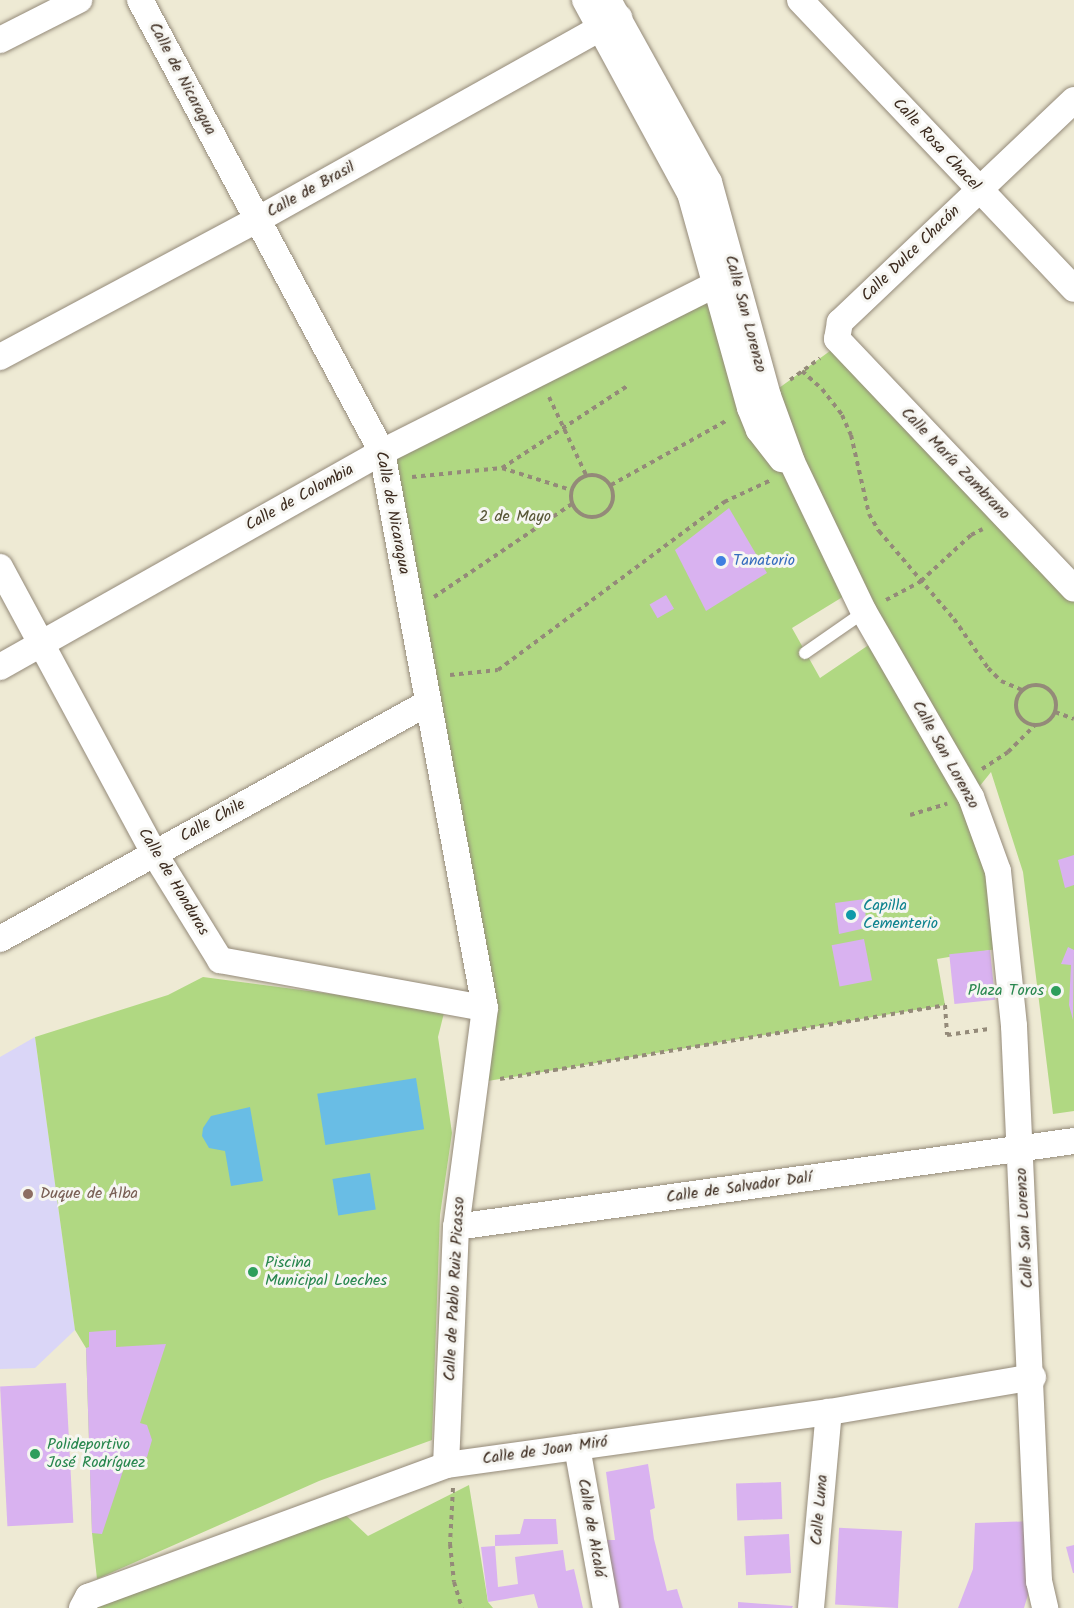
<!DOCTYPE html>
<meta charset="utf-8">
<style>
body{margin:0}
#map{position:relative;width:1074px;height:1608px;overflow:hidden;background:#eeead4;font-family:Kalam,sans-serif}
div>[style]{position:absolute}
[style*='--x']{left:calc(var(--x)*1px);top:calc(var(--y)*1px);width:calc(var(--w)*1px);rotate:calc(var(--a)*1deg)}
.built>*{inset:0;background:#dad6f7}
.green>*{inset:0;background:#b0d882}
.water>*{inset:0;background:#69bde5;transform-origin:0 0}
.building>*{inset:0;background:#d9b2f0;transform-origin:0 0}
.path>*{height:4px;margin-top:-2px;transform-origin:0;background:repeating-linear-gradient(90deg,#948a79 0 4.5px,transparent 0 9px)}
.path>.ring{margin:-2px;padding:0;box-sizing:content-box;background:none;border:4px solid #948a79;border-radius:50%}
.roads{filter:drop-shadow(0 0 2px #948a79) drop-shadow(0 0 2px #948a79)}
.service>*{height:12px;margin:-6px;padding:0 6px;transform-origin:6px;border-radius:6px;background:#fff}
.minor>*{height:26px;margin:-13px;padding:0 13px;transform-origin:13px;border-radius:13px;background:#fff}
.dots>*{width:16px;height:16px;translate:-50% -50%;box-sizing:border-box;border:3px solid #f6f6f2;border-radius:50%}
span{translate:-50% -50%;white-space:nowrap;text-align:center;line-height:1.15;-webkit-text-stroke:6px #f6f6f2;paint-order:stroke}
.street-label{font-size:16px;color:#3b2a1e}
.park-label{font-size:16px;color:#585637}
.shop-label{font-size:16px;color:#366cbe}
.left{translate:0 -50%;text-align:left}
.culture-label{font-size:16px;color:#0d838f}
.leisure-label{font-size:16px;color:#27864d}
.right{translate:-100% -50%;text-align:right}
.education-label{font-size:16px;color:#785e54}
</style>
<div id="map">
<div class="built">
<i style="clip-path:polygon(35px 1037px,75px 1330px,35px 1368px,0 1369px,0 1057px)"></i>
</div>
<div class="green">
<i style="clip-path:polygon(evenodd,713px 285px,768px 396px,841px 343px,1074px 589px,1074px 1111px,1053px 1114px,1023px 872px,991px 772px,971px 797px,1008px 947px,937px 959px,945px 1005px,476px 1083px,485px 1008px,382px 452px,713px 285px,854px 590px,879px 638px,820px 678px,792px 628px,854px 590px)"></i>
<i style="clip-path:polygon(203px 977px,445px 1009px,438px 1037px,452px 1133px,440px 1215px,432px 1440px,319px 1481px,97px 1579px,92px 1533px,86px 1348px,75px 1330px,35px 1037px,168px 995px)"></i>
<i style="clip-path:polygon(469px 1485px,488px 1602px,493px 1608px,82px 1608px,337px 1507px,368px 1536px)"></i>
</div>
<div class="water">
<i style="left:416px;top:1078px;width:52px;height:100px;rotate:81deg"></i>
<i style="clip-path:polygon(250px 1107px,263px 1181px,231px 1186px,225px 1151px,209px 1148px,202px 1136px,203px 1128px,211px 1116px)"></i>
<i style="left:370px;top:1173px;width:37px;height:38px;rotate:81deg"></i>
</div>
<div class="building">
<i style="clip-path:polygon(729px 508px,767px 573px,706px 611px,675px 550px)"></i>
<i style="left:666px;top:595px;width:16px;height:19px;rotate:60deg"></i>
<i style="clip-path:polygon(1074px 855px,1074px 885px,1065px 888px,1058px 860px)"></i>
<i style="clip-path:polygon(865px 899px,866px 928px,839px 934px,835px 903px)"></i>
<i style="left:864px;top:939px;width:42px;height:33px;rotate:79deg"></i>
<i style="clip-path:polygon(1068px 947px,1074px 950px,1073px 1020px,1069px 1005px,1071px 965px,1061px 964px)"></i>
<i style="left:990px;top:950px;width:50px;height:41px;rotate:84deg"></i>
<i style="clip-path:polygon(116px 1330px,116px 1347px,166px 1344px,140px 1423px,147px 1425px,152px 1440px,147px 1457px,127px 1459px,102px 1534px,92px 1533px,86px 1348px,89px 1347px,89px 1332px)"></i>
<i style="left:66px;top:1383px;width:140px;height:66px;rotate:87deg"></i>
<i style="clip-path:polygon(648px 1464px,655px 1508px,650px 1510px,654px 1539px,667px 1591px,677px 1589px,683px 1608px,615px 1608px,600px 1540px,615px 1540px,606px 1472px)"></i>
<i style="left:781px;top:1482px;width:37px;height:45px;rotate:88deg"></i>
<i style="clip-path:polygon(524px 1519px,556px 1519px,558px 1544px,495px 1546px,495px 1535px,520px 1534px)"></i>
<i style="clip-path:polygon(1037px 1521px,1033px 1578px,1024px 1608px,958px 1608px,973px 1569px,975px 1523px)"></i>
<i style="left:902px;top:1531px;width:77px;height:63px;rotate:93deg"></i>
<i style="left:789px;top:1534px;width:39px;height:45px;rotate:87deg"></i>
<i style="clip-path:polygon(1074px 1545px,1074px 1573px,1073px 1573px,1066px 1547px)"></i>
<i style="clip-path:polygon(495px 1546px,498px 1587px,518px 1584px,515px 1557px,563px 1550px,566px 1571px,574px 1569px,583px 1608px,538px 1608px,534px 1594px,488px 1602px,481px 1547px)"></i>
<i style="clip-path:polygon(738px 1602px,793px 1606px,792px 1608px,738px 1608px)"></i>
</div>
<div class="path">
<i style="--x:802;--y:371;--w:27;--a:42"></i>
<i style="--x:822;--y:389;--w:33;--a:52"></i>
<i style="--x:842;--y:415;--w:22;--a:66"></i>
<i style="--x:851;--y:435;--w:81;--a:77.2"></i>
<i style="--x:869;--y:514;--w:20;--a:60"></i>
<i style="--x:879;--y:531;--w:116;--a:49.6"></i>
<i style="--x:954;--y:619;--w:60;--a:55.2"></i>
<i style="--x:988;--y:668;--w:18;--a:45"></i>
<i style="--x:1001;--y:681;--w:23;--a:23"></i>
<i style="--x:790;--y:380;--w:37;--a:-36"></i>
<i style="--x:549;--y:397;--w:86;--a:64.6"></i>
<i style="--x:502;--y:468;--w:152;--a:-33.2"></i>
<i class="ring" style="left:571px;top:475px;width:38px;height:38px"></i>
<i style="--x:412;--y:477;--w:90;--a:-5.7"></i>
<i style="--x:502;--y:468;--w:72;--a:17.7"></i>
<i style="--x:611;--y:485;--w:134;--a:-29.1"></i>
<i style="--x:434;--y:597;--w:166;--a:-34"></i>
<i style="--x:886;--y:600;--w:40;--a:-28"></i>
<i style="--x:921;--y:581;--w:68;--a:-42.6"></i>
<i style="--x:971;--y:535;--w:13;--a:-27"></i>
<i style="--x:450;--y:675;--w:48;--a:-5.9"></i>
<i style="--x:498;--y:670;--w:282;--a:-36.6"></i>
<i style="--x:724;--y:502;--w:50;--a:-25"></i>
<i class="ring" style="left:1016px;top:685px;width:36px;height:36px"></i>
<i style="--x:1055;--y:712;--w:20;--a:20"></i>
<i style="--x:982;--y:769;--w:31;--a:-33"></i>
<i style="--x:1008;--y:752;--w:37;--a:-45"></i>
<i style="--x:910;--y:815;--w:39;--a:-17"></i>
<i style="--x:500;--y:1079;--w:451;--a:-9.4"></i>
<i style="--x:945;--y:1005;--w:30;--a:86"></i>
<i style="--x:947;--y:1035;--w:42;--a:-8.1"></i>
<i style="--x:453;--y:1488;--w:56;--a:93.1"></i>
<i style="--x:450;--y:1544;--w:38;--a:84"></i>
<i style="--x:454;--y:1582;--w:27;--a:73"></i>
</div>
<div class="roads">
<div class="service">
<i style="--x:805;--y:653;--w:72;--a:-34.8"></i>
</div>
<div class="minor">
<i style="--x:140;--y:0;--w:513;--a:61.84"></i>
<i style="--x:382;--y:452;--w:565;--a:79.5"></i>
<i style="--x:485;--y:1008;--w:221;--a:97.5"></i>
<i style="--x:456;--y:1227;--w:238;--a:92.4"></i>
<i style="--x:585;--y:0;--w:220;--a:61.5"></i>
<i style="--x:690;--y:193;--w:223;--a:74.4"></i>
<i style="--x:750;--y:408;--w:24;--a:68"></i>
<i style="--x:759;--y:430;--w:37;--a:52"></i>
<i style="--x:608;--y:0;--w:208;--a:61"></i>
<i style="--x:709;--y:182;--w:222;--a:74.6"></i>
<i style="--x:768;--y:396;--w:70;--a:70"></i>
<i style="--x:792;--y:462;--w:166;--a:64.4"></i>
<i style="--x:864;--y:612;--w:214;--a:60"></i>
<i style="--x:971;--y:797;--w:79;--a:70"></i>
<i style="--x:998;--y:871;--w:156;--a:84.1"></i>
<i style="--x:1014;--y:1026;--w:556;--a:87.42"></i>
<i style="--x:1039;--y:1581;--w:28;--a:77"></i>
<i style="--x:800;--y:0;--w:398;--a:46.5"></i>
<i style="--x:0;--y:40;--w:89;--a:-26.9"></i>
<i style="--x:1074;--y:100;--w:323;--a:136.5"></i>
<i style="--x:840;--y:322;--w:17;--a:100"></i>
<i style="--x:837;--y:339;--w:344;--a:46.5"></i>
<i style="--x:0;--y:357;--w:291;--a:-28.1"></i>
<i style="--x:257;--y:220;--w:415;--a:-29.2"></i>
<i style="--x:0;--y:567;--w:325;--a:61.7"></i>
<i style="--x:154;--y:853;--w:126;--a:58.3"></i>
<i style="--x:220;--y:960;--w:269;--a:10.3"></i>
<i style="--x:0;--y:667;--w:438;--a:-29.4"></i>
<i style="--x:382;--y:452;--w:394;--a:-26.7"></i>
<i style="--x:0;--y:939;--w:488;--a:-28.9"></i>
<i style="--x:456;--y:1227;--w:624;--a:-7.92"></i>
<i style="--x:577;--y:1447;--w:164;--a:79.8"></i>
<i style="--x:82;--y:1608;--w:13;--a:-61"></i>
<i style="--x:88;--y:1597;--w:382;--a:-20.2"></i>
<i style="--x:446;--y:1465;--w:387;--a:-7.9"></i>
<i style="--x:829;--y:1412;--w:207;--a:-9.7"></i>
<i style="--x:811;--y:1608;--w:197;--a:-84.8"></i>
</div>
</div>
<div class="dots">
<i style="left:721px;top:561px;background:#3f7fe0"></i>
<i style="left:851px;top:915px;background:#0f9aa8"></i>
<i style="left:1056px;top:991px;background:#2e9e5b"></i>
<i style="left:28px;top:1194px;background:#8d6e63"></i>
<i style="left:253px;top:1272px;background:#2e9e5b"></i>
<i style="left:35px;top:1454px;background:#2e9e5b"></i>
</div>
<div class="street-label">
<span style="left:182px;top:79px;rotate:62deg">Calle de Nicaragua</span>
<span style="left:936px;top:145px;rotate:47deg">Calle Rosa Chacel</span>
<span style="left:311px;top:190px;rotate:-29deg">Calle de Brasil</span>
<span style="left:911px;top:254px;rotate:-44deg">Calle Dulce Chacón</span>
<span style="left:745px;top:314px;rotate:75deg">Calle San Lorenzo</span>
<span style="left:955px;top:464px;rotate:46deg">Calle María Zambrano</span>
<span style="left:300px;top:498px;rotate:-29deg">Calle de Colombia</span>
<span style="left:392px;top:513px;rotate:79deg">Calle de Nicaragua</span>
<span style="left:945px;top:755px;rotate:61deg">Calle San Lorenzo</span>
<span style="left:213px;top:821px;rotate:-29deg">Calle Chile</span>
<span style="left:173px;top:882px;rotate:59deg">Calle de Honduras</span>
<span style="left:739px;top:1188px;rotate:-8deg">Calle de Salvador Dalí</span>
<span style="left:1025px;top:1228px;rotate:-93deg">Calle San Lorenzo</span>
<span style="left:455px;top:1289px;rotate:-87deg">Calle de Pablo Ruiz Picasso</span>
<span style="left:545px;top:1451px;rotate:-8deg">Calle de Joan Miró</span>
<span style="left:820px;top:1510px;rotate:-85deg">Calle Luna</span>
<span style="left:591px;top:1528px;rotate:80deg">Calle de Alcalá</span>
</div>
<div class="park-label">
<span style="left:515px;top:517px">2 de Mayo</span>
</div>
<div class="shop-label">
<span class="left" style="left:733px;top:561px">Tanatorio</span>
</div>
<div class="culture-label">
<span class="left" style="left:863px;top:915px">Capilla<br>Cementerio</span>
</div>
<div class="leisure-label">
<span class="right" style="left:1044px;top:991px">Plaza Toros</span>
<span class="left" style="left:265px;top:1272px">Piscina<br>Municipal Loeches</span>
<span class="left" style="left:47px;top:1454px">Polideportivo<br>José Rodríguez</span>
</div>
<div class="education-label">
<span class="left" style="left:40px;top:1194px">Duque de Alba</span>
</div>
</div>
